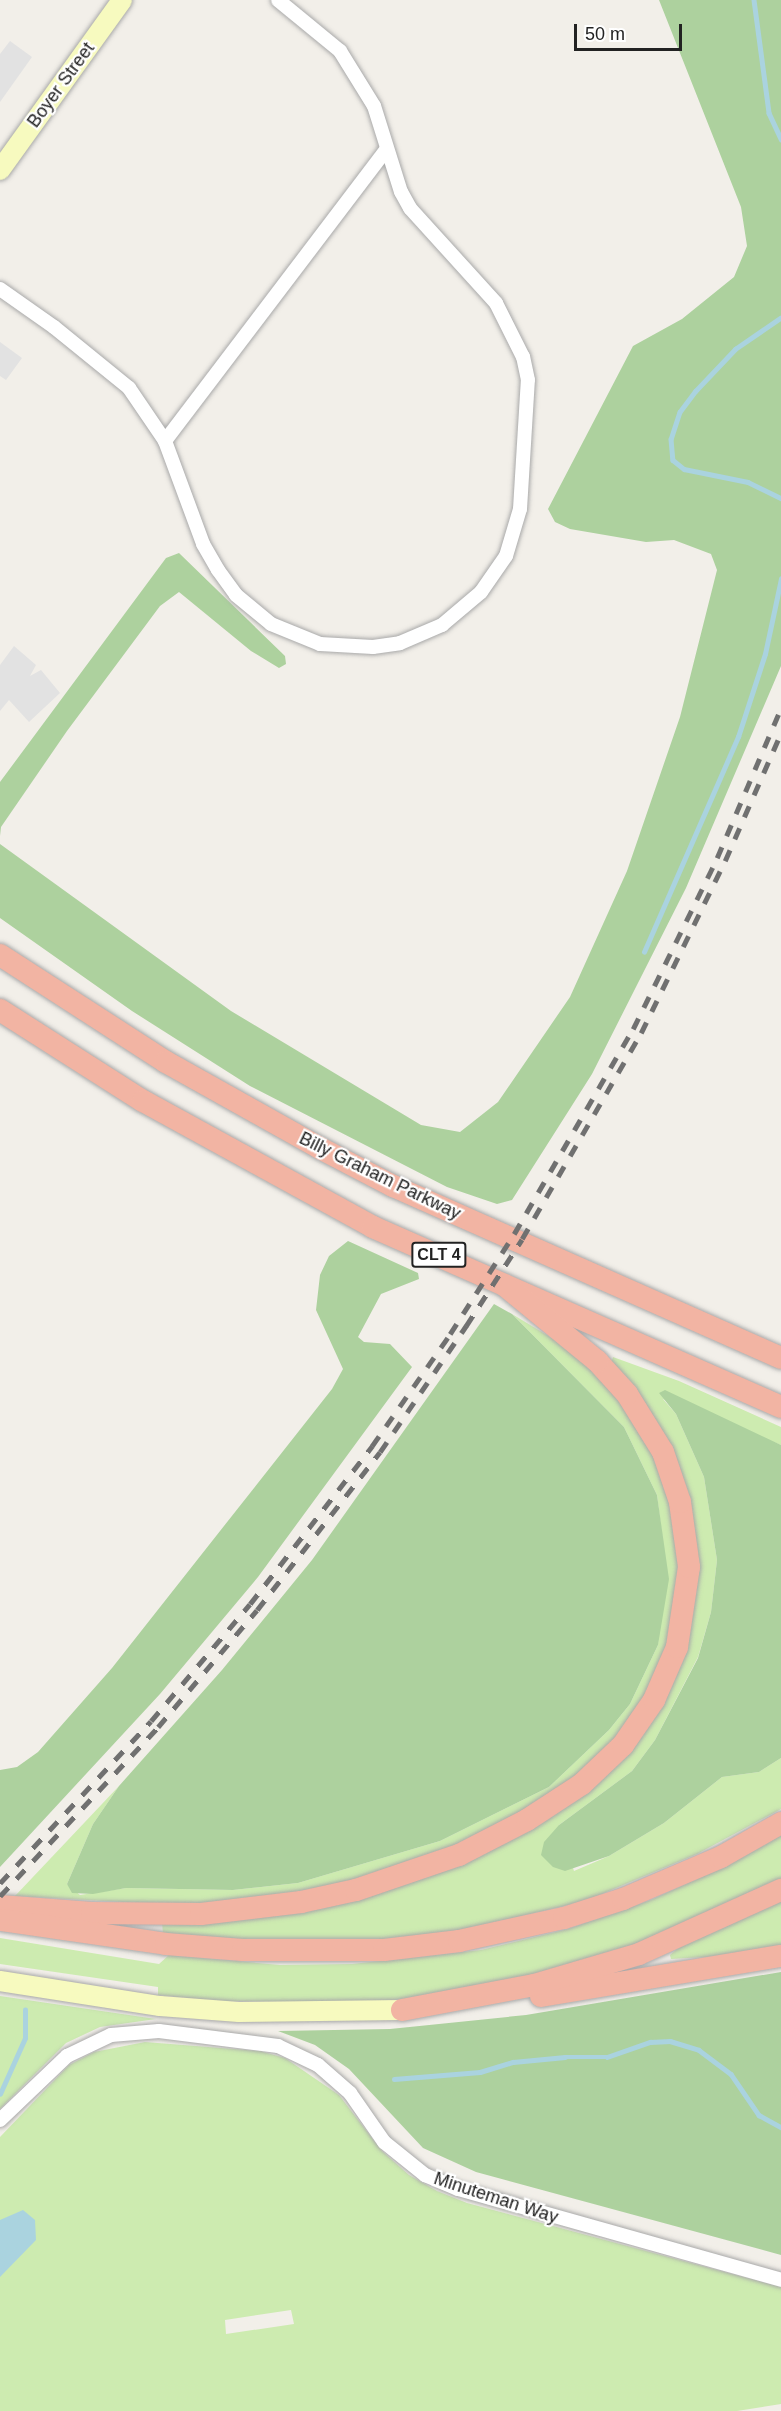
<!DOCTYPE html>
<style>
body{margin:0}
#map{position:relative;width:781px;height:2411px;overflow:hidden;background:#f2efe9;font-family:Arial,sans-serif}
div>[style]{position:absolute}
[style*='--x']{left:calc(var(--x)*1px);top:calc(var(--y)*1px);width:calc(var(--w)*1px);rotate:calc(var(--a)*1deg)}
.grass>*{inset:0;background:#cdebb0}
.forest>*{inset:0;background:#add19e}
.parking>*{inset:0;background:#e2e2e2}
.water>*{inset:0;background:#aad3df}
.stream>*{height:4.5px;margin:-2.25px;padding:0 2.25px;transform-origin:2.25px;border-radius:2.25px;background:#aad3df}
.roads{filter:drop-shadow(0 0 2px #a9a9a9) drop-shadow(0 0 2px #a9a9a9)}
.minor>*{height:14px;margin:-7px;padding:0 7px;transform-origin:7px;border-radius:7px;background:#fff}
.secondary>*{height:20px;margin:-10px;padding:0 10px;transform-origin:10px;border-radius:10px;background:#f7fabf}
.trunk>*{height:22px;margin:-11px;padding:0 11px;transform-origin:11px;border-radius:11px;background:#f2b4a3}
.rail>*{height:4.5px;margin-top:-2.25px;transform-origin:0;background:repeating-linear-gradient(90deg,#707070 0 12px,transparent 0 24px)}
span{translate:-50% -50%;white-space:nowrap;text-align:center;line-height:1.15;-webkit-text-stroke:4.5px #fff;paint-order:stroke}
.shield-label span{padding:2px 4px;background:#fff;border:2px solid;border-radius:4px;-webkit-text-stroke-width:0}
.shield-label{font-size:16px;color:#222;font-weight:700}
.street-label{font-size:18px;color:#222}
.scale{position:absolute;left:574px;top:24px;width:108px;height:27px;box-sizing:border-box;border:3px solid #222;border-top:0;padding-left:8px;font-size:18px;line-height:21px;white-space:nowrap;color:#222;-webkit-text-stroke:4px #fff;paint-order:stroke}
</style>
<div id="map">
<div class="grass">
<i style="clip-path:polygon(512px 1314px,560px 1343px,607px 1383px,651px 1445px,670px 1496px,679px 1554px,673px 1628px,645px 1698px,618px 1736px,558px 1792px,457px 1845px,381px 1874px,300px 1893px,196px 1906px,15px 1896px,119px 1786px,93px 1824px,67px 1884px,80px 1895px,126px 1888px,233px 1890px,298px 1883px,440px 1841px,549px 1787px,609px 1730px,630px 1704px,658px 1645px,664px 1550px,657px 1495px,624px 1427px)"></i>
<i style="clip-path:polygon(613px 1357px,679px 1381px,781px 1427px,781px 1445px,663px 1399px,676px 1414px,704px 1477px,717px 1560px,711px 1612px,698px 1657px,655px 1740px,632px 1771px,559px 1825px,574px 1871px,609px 1856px,664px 1823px,722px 1777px,759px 1772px,781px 1758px,781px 1809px,697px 1854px,585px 1901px,458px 1931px,397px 1939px,275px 1943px,163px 1934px,162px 1922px,460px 1863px,650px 1722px,695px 1544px,611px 1364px)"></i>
<i style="clip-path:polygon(781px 1835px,781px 1879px,728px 1908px,590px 1962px,429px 1997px,355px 2003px,217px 2001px,158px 1995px,158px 1987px,0 1964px,0 1938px,159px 1964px,169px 1955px,280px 1965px,352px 1964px,481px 1950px,568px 1929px,651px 1900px,727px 1865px)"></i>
<i style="clip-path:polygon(781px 1898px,781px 1946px,722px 1956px,671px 1959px,670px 1955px,677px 1949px)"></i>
<i style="clip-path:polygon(0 1996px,156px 2019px,100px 2027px,66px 2043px,0 2109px)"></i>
<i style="clip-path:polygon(evenodd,145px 2042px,260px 2051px,285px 2058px,339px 2095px,382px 2151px,409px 2175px,437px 2191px,467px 2203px,781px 2287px,781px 2404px,737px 2411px,0 2411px,0 2137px,69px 2065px,94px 2052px,145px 2042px,291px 2310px,294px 2324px,226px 2334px,225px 2320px,291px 2310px)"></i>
</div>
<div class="forest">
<i style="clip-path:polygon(659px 0,781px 0,781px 666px,686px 888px,592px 1074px,512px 1200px,497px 1204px,447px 1187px,250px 1086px,132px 1011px,0 918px,0 844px,231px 1011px,421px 1125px,460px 1132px,498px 1102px,570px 997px,627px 871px,680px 717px,717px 570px,711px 554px,674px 540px,646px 542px,570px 529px,555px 522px,548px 509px,633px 346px,682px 319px,734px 277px,747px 246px,741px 207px)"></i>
<i style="clip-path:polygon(179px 553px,285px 656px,286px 664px,279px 668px,251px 651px,179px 592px,160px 606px,67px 731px,1px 827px,0 836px,0 782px,166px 558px)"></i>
<i style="clip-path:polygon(348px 1241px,418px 1273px,419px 1279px,381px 1294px,358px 1337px,364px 1342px,390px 1344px,412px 1367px,258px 1577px,160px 1694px,0 1867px,0 1770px,17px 1767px,38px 1752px,112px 1668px,332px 1389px,343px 1369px,316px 1310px,320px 1275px,329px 1256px)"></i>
<i style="clip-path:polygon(494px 1304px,512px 1314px,624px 1427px,657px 1495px,669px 1579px,658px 1645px,630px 1704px,609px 1730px,549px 1787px,440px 1841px,298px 1883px,233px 1890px,126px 1888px,93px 1894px,72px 1893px,67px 1884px,93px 1824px,119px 1786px,222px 1670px,312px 1560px)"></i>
<i style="clip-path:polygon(665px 1390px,781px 1445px,781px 1758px,759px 1772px,722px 1777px,664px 1823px,609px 1856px,565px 1871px,553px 1867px,541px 1855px,544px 1842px,559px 1825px,632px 1771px,655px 1740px,698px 1658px,711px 1612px,717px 1560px,704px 1477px,676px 1414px,659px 1393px)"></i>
<i style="clip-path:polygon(781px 1972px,781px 2255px,476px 2172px,423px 2148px,349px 2069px,315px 2045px,278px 2031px,390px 2029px,526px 2015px)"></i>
</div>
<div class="parking">
<i style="clip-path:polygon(10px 41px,32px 57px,0 102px,0 54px)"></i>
<i style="clip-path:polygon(0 342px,22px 358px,6px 380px,0 376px)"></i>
<i style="clip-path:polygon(14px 646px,36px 665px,30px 676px,41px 670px,60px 693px,29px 722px,9px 700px,0 711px,0 665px)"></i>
</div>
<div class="water">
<i style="clip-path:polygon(23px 2210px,35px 2220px,36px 2240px,0 2277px,0 2220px)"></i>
</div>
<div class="stream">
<i style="--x:754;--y:0;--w:114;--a:82.4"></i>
<i style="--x:769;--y:113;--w:29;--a:65"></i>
<i style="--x:781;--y:318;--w:55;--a:145.4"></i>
<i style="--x:736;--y:349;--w:58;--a:133.6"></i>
<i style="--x:696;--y:391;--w:26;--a:127"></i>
<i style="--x:680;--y:412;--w:28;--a:108"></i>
<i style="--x:671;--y:439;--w:21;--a:85"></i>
<i style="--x:673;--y:460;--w:14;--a:39"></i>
<i style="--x:684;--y:469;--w:65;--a:11.5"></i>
<i style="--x:748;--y:482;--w:37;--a:26"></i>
<i style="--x:644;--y:952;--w:235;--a:-66.4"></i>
<i style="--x:738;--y:737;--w:87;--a:-72"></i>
<i style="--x:765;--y:654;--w:77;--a:-78"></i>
<i style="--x:394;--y:2079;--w:86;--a:-4.7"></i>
<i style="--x:480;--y:2072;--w:34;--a:-17"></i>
<i style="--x:513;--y:2062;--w:52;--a:-5.5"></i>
<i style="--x:565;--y:2057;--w:42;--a:0"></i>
<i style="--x:607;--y:2057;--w:46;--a:-19.2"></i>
<i style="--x:650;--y:2042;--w:20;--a:-3"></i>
<i style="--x:670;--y:2041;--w:30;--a:17"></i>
<i style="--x:699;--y:2050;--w:40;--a:37"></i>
<i style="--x:731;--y:2074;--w:50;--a:55.7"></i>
<i style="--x:759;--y:2115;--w:25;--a:29"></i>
<i style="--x:0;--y:2094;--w:61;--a:-65.9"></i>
<i style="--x:25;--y:2038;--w:28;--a:-90"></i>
</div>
<div class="roads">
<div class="minor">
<i style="--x:0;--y:289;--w:66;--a:35.1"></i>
<i style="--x:54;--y:327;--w:97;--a:39.1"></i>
<i style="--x:129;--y:388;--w:64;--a:55.8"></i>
<i style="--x:165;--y:441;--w:110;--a:69.7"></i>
<i style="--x:203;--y:544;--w:30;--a:60"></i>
<i style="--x:218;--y:570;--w:31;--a:54"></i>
<i style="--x:236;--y:595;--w:45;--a:39.6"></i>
<i style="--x:271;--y:624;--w:53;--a:22.2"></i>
<i style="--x:320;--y:644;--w:53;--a:3.2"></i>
<i style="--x:373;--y:647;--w:27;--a:-8"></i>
<i style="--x:400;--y:643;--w:46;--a:-23.2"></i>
<i style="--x:442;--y:625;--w:51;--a:-40.2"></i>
<i style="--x:481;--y:592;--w:44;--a:-55.2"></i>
<i style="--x:506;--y:556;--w:49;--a:-73.4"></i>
<i style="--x:520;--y:509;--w:129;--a:-86.5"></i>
<i style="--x:528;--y:380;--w:24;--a:-102"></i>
<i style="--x:523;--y:357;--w:60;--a:-116.6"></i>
<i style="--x:496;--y:303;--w:128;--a:-132.2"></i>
<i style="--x:410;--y:208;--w:18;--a:-119"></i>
<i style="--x:401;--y:192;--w:90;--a:-107.4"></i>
<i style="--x:374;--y:106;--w:65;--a:-121.7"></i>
<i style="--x:340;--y:51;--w:80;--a:-140.6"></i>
<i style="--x:165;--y:441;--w:365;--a:-52.8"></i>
<i style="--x:0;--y:2120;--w:93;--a:-43.7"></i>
<i style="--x:67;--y:2056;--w:49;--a:-25.5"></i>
<i style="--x:111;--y:2035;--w:48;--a:-4.8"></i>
<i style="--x:159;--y:2031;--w:120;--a:7.2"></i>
<i style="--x:278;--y:2046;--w:44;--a:25.4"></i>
<i style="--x:318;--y:2065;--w:43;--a:41.2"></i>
<i style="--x:350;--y:2093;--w:60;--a:55.2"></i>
<i style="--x:384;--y:2142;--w:53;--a:38.8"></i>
<i style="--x:425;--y:2175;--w:36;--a:23"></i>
<i style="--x:458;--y:2189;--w:336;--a:15.7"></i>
</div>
<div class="secondary">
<i style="--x:0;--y:170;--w:209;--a:-54.3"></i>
<i style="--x:0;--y:1981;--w:162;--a:8.9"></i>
<i style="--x:160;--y:2006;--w:79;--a:4.3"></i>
<i style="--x:239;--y:2012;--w:163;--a:-0.7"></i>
</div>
<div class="trunk">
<i style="--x:0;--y:955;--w:197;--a:32.8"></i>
<i style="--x:166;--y:1062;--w:176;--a:29.2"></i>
<i style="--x:320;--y:1148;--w:82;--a:27.5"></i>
<i style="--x:393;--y:1186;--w:424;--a:23.9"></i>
<i style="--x:0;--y:1010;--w:169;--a:32.5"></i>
<i style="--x:143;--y:1101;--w:262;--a:28.7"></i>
<i style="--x:373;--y:1227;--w:446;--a:23.8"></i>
<i style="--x:0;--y:1906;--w:92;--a:4.4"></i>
<i style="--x:92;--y:1913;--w:109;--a:0.5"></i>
<i style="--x:201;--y:1914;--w:101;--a:-6.8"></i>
<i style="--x:301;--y:1902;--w:56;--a:-12.3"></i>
<i style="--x:356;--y:1890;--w:109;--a:-18.8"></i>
<i style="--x:459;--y:1855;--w:76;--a:-27.2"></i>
<i style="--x:527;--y:1820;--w:66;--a:-33.2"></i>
<i style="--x:582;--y:1784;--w:57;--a:-43.6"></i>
<i style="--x:623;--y:1745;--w:55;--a:-55.4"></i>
<i style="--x:654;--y:1700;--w:58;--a:-66.5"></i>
<i style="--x:677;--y:1647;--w:81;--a:-81.5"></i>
<i style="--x:689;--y:1567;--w:66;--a:-97.9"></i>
<i style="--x:680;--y:1502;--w:53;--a:-108.8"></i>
<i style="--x:663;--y:1452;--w:68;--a:-121.8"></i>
<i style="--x:627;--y:1394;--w:45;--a:-132.3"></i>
<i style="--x:597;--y:1361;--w:120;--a:-140.7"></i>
<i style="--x:2;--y:1920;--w:166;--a:8.3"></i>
<i style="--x:166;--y:1944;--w:77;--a:4.5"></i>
<i style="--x:243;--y:1950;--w:141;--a:0"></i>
<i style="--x:384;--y:1950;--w:76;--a:-6.8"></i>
<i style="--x:459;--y:1941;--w:107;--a:-12.4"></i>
<i style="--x:564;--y:1918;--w:62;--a:-17.9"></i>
<i style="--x:623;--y:1899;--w:107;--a:-23.2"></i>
<i style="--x:721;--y:1857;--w:69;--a:-29.5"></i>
<i style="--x:541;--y:1996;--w:243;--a:-9.5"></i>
<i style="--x:402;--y:2010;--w:134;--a:-10.7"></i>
<i style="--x:534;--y:1985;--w:109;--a:-16.4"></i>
<i style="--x:639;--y:1954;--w:156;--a:-24.3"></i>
</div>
</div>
<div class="rail">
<i style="--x:0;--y:1883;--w:221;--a:-47"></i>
<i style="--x:151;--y:1721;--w:153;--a:-49.8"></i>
<i style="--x:250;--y:1604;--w:200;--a:-52.3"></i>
<i style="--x:372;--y:1446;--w:136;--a:-55.1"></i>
<i style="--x:450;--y:1334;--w:119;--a:-57.4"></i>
<i style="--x:514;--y:1234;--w:237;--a:-59.9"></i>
<i style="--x:633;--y:1029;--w:191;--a:-63.8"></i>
<i style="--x:717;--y:858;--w:163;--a:-66.9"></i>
<i style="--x:0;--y:1896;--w:231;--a:-46.9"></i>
<i style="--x:158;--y:1727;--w:153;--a:-49.8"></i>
<i style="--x:257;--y:1610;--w:200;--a:-52.1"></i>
<i style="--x:380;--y:1452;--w:153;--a:-55.7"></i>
<i style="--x:466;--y:1326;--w:103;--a:-57.2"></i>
<i style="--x:522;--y:1239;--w:238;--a:-60"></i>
<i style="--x:641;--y:1033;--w:191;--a:-64"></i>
<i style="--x:725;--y:861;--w:140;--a:-66.4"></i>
</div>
<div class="shield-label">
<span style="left:439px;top:1255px">CLT 4</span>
</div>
<div class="street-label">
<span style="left:61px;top:85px;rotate:-54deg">Boyer Street</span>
<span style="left:380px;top:1176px;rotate:26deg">Billy Graham Parkway</span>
<span style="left:496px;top:2198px;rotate:18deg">Minuteman Way</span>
</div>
<div class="scale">50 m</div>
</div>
